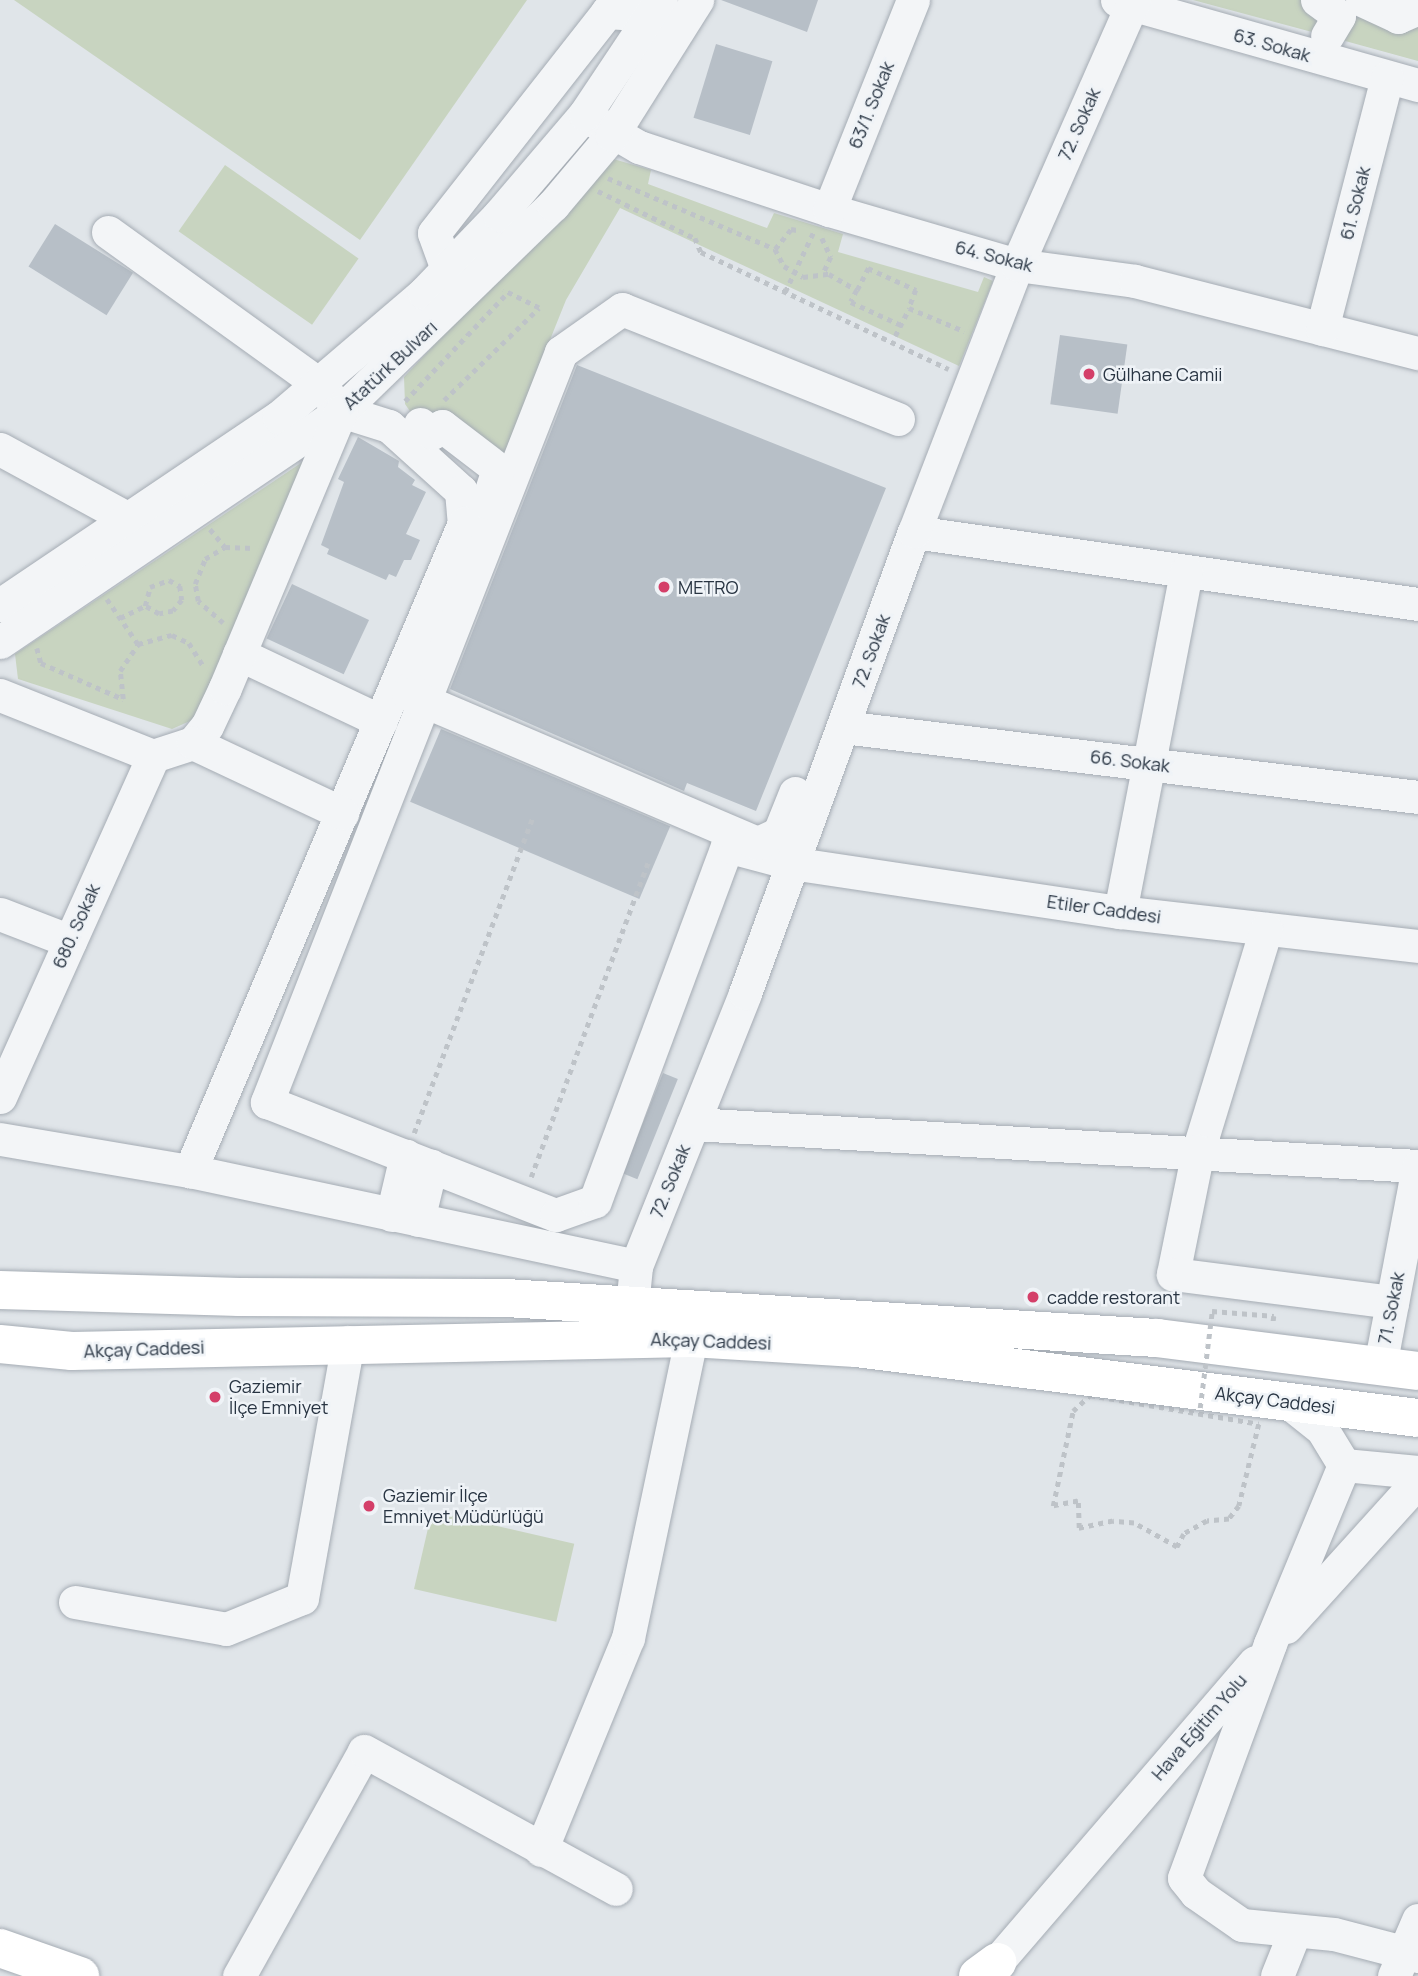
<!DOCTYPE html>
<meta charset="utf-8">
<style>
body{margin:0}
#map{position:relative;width:1418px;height:1976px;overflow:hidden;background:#e0e5e9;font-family:Manrope,sans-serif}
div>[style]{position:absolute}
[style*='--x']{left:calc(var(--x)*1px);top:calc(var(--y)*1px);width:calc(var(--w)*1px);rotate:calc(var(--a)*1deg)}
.green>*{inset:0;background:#c8d4c0;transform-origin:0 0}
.building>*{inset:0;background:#b7bfc7;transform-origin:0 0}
.path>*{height:4.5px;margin-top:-2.25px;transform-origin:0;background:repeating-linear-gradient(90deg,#bec3c8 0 5px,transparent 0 10px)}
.roads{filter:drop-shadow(0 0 2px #a5acb4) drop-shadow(0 0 2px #a5acb4)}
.minor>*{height:33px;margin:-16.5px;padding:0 16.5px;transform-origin:16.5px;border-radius:16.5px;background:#f3f5f7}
.major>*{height:38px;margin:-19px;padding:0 19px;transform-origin:19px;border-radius:19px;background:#fff}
.highway>*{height:38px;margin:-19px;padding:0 19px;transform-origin:19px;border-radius:19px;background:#fff}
.path-bridge>*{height:4.5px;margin-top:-2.25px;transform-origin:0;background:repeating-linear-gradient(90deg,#bec3c8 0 5px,transparent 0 10px)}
.dots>*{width:19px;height:19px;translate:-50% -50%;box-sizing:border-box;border:4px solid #eff3f7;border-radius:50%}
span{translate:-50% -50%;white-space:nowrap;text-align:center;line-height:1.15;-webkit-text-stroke:5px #eff3f7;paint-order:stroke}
.street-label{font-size:18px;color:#283442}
.poi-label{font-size:18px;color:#283442}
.left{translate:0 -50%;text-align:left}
</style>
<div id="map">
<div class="green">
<i style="clip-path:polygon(14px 0,527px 0,360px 240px)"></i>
<i style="clip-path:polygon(1193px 0,1418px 0,1418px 61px,1327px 36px)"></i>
<i style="clip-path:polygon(610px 158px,651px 170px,648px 184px,767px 228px,774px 213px,843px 234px,838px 252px,978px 292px,984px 277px,993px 281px,959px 366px,620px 208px,566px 300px,498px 469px,416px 420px,405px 404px,404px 377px)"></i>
<i style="left:225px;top:165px;width:163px;height:81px;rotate:35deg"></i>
<i style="clip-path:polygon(310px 457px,199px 717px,172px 729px,18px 679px,15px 654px)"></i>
<i style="left:432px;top:1511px;width:146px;height:80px;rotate:13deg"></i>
</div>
<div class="building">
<i style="clip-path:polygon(721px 0,818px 0,807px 32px)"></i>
<i style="left:716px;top:44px;width:59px;height:77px;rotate:17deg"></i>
<i style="left:55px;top:224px;width:92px;height:50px;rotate:32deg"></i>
<i style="left:1060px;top:335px;width:68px;height:70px;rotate:8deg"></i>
<i style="clip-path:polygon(577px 365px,886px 488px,756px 811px,687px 783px,684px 791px,450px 689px)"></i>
<i style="clip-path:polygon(358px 437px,399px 461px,398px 467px,415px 480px,412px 485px,426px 492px,406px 534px,420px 540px,411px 560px,404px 560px,396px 577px,389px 574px,386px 580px,327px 554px,329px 549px,321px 545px,344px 482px,338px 479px)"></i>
<i style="left:292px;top:584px;width:85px;height:60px;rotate:25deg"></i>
<i style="left:441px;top:729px;width:249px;height:79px;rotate:23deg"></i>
<i style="left:663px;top:1073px;width:16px;height:108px;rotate:22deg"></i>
</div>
<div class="path">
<i style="--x:608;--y:178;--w:181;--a:23"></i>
<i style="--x:775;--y:249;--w:19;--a:62"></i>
<i style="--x:784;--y:266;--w:22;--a:30"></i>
<i style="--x:803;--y:277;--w:26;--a:-7"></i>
<i style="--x:829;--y:274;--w:32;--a:30"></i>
<i style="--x:857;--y:290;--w:25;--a:-63"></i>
<i style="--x:868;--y:268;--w:53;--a:24.6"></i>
<i style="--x:916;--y:290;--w:19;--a:111"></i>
<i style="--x:909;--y:308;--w:60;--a:22.7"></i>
<i style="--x:598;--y:191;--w:108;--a:25.9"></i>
<i style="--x:695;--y:238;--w:15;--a:67"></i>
<i style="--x:701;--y:252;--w:274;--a:25.3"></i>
<i style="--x:822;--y:238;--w:21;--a:65"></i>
<i style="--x:831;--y:257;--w:19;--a:115"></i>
<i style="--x:775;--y:249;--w:26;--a:-51"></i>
<i style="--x:791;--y:229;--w:6;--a:9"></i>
<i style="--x:857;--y:290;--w:13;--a:117"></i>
<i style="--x:851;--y:302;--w:55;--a:24.7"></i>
<i style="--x:785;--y:292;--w:68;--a:-64.6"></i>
<i style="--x:895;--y:336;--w:31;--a:-63"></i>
<i style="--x:444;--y:400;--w:132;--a:-44.1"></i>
<i style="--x:539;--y:308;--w:40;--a:-153.4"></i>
<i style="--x:405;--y:401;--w:149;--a:-46.6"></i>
<i style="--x:210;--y:529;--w:23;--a:50"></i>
<i style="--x:225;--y:547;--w:30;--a:2"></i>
<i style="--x:107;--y:599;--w:55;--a:55.4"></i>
<i style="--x:138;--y:644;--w:35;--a:-15"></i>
<i style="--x:172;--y:635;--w:19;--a:25"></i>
<i style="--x:189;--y:643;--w:28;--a:58"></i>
<i style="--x:120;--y:618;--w:28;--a:-26"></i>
<i style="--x:145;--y:606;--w:20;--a:-75"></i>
<i style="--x:150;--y:587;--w:20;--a:-20"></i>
<i style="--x:169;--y:580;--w:13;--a:29"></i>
<i style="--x:180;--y:586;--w:14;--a:82"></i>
<i style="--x:182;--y:600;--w:14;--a:129"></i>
<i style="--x:173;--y:611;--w:14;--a:168"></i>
<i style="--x:159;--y:614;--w:16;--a:-150"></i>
<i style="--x:223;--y:623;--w:33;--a:-139"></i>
<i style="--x:198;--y:601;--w:17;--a:-100"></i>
<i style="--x:195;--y:584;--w:27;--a:-68"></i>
<i style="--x:205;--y:559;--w:23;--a:-31"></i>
<i style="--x:37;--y:648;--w:16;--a:75"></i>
<i style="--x:41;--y:663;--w:90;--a:23.7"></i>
<i style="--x:123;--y:699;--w:28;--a:-96"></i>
<i style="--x:120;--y:671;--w:32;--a:-56"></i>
<i style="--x:414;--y:1133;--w:339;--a:-69.4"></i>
<i style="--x:531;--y:1177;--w:338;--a:-69.6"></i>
<i style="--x:1212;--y:1311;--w:62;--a:4.6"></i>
<i style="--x:1274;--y:1316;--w:8;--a:97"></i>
<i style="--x:1090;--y:1395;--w:171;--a:9.7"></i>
<i style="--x:1259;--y:1424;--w:84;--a:103.7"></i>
<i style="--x:1239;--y:1506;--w:16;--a:128"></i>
<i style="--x:1229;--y:1519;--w:22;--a:175"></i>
<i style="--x:1207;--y:1521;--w:26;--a:151"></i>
<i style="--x:1184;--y:1534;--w:15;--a:118"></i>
<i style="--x:1177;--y:1547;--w:49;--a:-150.8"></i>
<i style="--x:1134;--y:1523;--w:21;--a:-175"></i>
<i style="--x:1113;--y:1521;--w:35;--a:168"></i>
<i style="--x:1079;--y:1528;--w:27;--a:-92"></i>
<i style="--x:1078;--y:1501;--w:25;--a:169"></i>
<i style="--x:1053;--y:1506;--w:97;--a:-78.1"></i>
<i style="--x:1073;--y:1411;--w:23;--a:-43"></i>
</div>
<div class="roads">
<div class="minor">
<i style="--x:1117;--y:0;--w:313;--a:15.8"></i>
<i style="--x:1317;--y:0;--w:27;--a:36"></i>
<i style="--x:1339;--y:16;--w:23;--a:121"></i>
<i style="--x:1362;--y:0;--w:40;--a:25"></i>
<i style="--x:1398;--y:17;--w:22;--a:-24"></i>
<i style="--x:596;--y:122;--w:50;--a:30.2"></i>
<i style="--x:639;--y:147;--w:200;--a:18.3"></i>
<i style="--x:829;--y:210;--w:196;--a:16.3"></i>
<i style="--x:1017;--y:265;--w:119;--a:7.7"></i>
<i style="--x:1135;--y:281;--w:292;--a:14.3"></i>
<i style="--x:829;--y:210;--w:226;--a:-68.2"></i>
<i style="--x:108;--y:232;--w:261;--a:35.8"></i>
<i style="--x:320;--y:385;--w:33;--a:51"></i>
<i style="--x:341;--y:411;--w:50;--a:17.4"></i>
<i style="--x:389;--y:426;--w:97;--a:42.1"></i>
<i style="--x:461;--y:491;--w:32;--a:85"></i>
<i style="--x:464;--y:523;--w:704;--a:112.92"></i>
<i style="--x:447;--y:269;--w:38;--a:-110"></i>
<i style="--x:434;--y:233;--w:281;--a:-51.9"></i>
<i style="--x:607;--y:12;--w:45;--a:3.8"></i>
<i style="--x:1322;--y:329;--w:260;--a:-75.5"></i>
<i style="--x:898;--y:419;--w:297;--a:-158.3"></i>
<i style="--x:622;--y:309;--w:75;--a:144.8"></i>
<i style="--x:561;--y:352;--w:806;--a:111.41"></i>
<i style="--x:267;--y:1102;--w:310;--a:21.4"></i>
<i style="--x:556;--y:1215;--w:41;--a:-19.7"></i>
<i style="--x:595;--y:1201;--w:379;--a:-69.6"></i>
<i style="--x:727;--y:846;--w:66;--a:14.9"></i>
<i style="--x:791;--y:863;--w:333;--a:8.5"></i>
<i style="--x:1120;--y:912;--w:300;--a:6.5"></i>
<i style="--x:420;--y:424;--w:15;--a:37"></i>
<i style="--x:432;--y:433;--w:12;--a:-35"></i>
<i style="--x:442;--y:426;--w:71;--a:37.5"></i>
<i style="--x:498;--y:469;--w:35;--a:108"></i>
<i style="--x:0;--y:449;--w:148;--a:28.6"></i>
<i style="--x:914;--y:532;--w:509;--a:8.13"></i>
<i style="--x:0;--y:605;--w:336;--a:-34"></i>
<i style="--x:279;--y:417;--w:191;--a:-40.5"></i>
<i style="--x:424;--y:293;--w:108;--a:-46.1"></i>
<i style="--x:499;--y:215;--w:133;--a:-49.6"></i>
<i style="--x:585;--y:114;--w:137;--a:-56.3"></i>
<i style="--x:0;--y:642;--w:412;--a:-34.1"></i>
<i style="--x:341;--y:411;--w:296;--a:-44.2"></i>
<i style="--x:553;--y:205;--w:92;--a:-49.9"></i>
<i style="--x:612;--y:135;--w:160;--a:-57.8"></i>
<i style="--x:239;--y:654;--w:157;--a:25.3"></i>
<i style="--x:410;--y:688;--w:6;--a:108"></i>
<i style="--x:408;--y:694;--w:380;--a:23.1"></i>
<i style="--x:758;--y:843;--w:23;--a:-25"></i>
<i style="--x:779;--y:833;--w:43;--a:-68.2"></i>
<i style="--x:0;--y:695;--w:165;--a:21.7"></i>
<i style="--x:153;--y:756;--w:42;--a:-18"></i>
<i style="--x:193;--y:743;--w:22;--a:-51"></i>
<i style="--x:207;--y:726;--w:42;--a:-64.7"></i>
<i style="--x:225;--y:688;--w:300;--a:-67.3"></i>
<i style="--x:843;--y:727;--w:579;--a:6.94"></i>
<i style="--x:193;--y:743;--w:165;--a:25.2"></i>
<i style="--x:1120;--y:912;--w:347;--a:-79"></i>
<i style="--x:0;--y:914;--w:75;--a:21.1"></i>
<i style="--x:1266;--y:929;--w:232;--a:107"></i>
<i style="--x:1198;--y:1151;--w:126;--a:101.5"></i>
<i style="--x:1173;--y:1274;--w:221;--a:7.3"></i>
<i style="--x:0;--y:1097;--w:374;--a:-65.8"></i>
<i style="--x:693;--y:1124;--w:726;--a:3.32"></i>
<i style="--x:0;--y:1139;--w:193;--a:9.6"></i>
<i style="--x:190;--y:1171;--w:456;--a:12"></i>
<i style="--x:392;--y:1215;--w:61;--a:-76.7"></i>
<i style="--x:418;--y:1220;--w:56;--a:-76.5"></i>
<i style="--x:632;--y:1305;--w:39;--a:-84"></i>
<i style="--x:636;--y:1266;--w:294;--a:-68.2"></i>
<i style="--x:745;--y:993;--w:491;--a:-69.9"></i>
<i style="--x:914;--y:532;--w:286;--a:-68.9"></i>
<i style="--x:1017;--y:265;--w:290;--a:-66.2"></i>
<i style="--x:1380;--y:1366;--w:203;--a:-79.2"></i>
<i style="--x:1287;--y:1401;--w:45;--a:38.7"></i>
<i style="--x:1322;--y:1429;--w:42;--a:58.6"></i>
<i style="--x:1344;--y:1465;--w:194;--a:112.5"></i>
<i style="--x:1270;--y:1644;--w:249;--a:110.2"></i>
<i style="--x:1184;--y:1878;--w:19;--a:51"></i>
<i style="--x:1196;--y:1893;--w:56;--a:34.8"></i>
<i style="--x:1242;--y:1925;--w:92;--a:5.6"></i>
<i style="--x:1334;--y:1934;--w:87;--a:14.7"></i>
<i style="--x:1344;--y:1465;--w:74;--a:5.4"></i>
<i style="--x:75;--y:1602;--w:153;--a:10.1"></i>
<i style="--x:226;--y:1629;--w:82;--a:-22.2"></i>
<i style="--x:302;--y:1598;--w:260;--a:-79.8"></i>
<i style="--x:1286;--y:1627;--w:197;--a:-47.9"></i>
<i style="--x:541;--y:1850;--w:229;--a:-67.7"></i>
<i style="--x:628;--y:1638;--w:307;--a:-78.1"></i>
<i style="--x:239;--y:1976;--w:257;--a:-60.9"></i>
<i style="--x:364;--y:1751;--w:287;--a:28.7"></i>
<i style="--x:985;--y:1976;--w:414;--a:-49.3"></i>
<i style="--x:1277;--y:1976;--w:48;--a:-68.2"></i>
<i style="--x:1394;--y:1976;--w:61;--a:-66.8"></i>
</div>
<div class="major">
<i style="--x:0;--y:1948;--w:85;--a:19.3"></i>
<i style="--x:978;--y:1976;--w:24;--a:-36"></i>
</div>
<div class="highway">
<i style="--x:0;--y:1290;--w:239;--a:1.7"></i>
<i style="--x:239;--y:1297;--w:267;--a:0.2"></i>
<i style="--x:506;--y:1298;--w:652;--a:3.52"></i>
<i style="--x:1157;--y:1338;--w:263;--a:7.2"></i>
<i style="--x:0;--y:1344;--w:72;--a:5.6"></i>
<i style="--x:72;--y:1351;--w:619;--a:-1.2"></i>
<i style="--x:691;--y:1338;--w:165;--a:3.5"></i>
<i style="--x:856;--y:1348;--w:566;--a:7.1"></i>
</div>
</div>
<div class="path-bridge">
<i style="--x:1200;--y:1408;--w:98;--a:-82.9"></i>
</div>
<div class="dots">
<i style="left:1089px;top:374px;background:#d43f69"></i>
<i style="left:664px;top:587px;background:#d43f69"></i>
<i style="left:1033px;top:1297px;background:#d43f69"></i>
<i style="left:215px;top:1397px;background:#d43f69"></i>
<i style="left:369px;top:1506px;background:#d43f69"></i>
</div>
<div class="street-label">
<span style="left:1272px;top:45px;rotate:16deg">63. Sokak</span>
<span style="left:871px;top:105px;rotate:-68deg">63/1. Sokak</span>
<span style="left:1079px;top:124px;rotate:-66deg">72. Sokak</span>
<span style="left:1355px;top:203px;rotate:-76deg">61. Sokak</span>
<span style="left:994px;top:256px;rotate:14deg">64. Sokak</span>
<span style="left:390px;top:365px;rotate:-43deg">Atatürk Bulvarı</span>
<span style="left:871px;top:651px;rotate:-70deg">72. Sokak</span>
<span style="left:1130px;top:761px;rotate:7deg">66. Sokak</span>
<span style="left:1104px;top:909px;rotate:8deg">Etiler Caddesi</span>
<span style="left:76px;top:926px;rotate:-66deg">680. Sokak</span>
<span style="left:670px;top:1181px;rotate:-68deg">72. Sokak</span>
<span style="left:1391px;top:1308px;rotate:-79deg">71. Sokak</span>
<span style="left:711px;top:1341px;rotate:2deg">Akçay Caddesi</span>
<span style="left:144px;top:1349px;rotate:-2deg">Akçay Caddesi</span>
<span style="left:1275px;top:1400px;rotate:7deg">Akçay Caddesi</span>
<span style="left:1199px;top:1727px;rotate:-49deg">Hava Eğitim Yolu</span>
</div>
<div class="poi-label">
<span class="left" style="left:1103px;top:374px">Gülhane Camii</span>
<span class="left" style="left:678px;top:587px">METRO</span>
<span class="left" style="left:1047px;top:1297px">cadde restorant</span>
<span class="left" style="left:229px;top:1397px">Gaziemir<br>İlçe Emniyet</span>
<span class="left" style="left:383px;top:1506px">Gaziemir İlçe<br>Emniyet Müdürlüğü</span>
</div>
</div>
